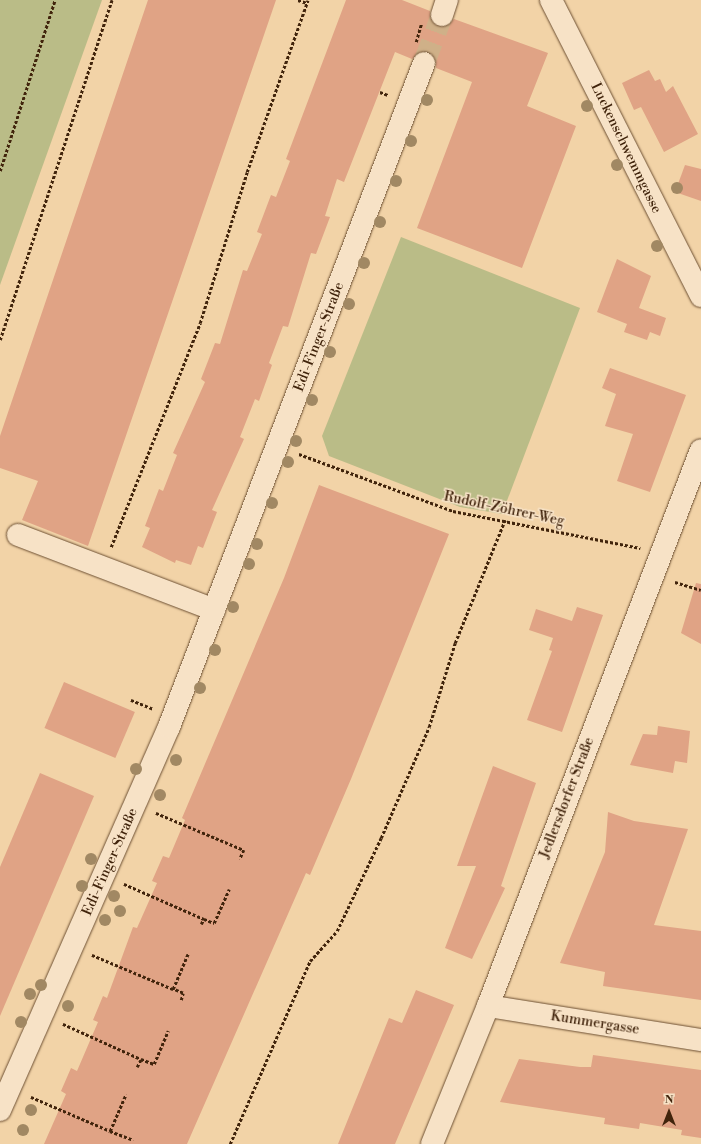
<!DOCTYPE html>
<meta charset="utf-8">
<style>
body{margin:0}
#map{position:relative;width:701px;height:1144px;overflow:hidden;background:#f2d3a7;font-family:"Libre Bodoni",serif}
div>[style]{position:absolute}
[style*='--x']{left:calc(var(--x)*1px);top:calc(var(--y)*1px);width:calc(var(--w)*1px);rotate:calc(var(--a)*1deg)}
.green>*{inset:0;background:#babc87}
.building>*{inset:0;background:#e0a385;transform-origin:0 0}
.minor-tunnel>*{height:22px;margin-top:-11px;transform-origin:0;background:repeating-linear-gradient(90deg,#cfb088 0 22px,transparent 0 33px)}
.path>*{height:2.5px;margin-top:-1.25px;transform-origin:0;background:repeating-linear-gradient(90deg,#41240c 0 3px,transparent 0 5px)}
.roads{filter:drop-shadow(0 0 1px #6d5033) drop-shadow(0 0 1px #6d5033)}
.minor>*{height:22px;margin:-11px;padding:0 11px;transform-origin:11px;border-radius:11px;background:#f7e2c6}
.trees>*{width:12px;height:12px;margin:-6px;border-radius:50%;background:#a18863}
span{translate:-50% -50%;white-space:nowrap;text-align:center;line-height:1.15;-webkit-text-stroke:3px #f7e2c6;paint-order:stroke}
.street-label{font-size:14px;color:#41240c}
.north{position:absolute;left:649px;top:1092px;width:40px;height:40px;-webkit-text-stroke:3px #f7e2c6;paint-order:stroke;rotate:0deg;font-size:11px;font-weight:700;line-height:16px;text-align:center;color:#41240c}
.north::after{content:'';display:block;margin:auto;width:14px;height:18px;background:#41240c;clip-path:polygon(50% 0,100% 100%,50% 72%,0 100%)}
</style>
<div id="map">
<div class="green">
<i style="clip-path:polygon(0 0,102px 0,0 285px)"></i>
<i style="clip-path:polygon(401px 237px,580px 308px,502px 514px,460px 507px,329px 456px,322px 436px)"></i>
</div>
<div class="building">
<i style="clip-path:polygon(148px 0,276px 0,88px 546px,22px 520px,38px 481px,0 468px,0 436px)"></i>
<i style="clip-path:polygon(346px 0,402px 0,430px 11px,430px 18px,438px 27px,445px 27px,454px 19px,548px 53px,527px 106px,576px 126px,522px 268px,417px 228px,472px 82px,436px 68px,436px 61px,429px 52px,422px 51px,412px 59px,395px 52px,344px 182px,337px 179px,325px 216px,330px 217px,316px 254px,311px 253px,288px 327px,283px 326px,269px 363px,272px 365px,259px 401px,255px 399px,240px 437px,244px 439px,212px 510px,217px 512px,203px 548px,198px 546px,191px 565px,176px 560px,175px 563px,142px 547px,150px 528px,145px 526px,159px 489px,163px 491px,177px 455px,173px 453px,205px 382px,201px 379px,215px 343px,220px 344px,243px 270px,247px 271px,262px 234px,257px 232px,271px 195px,276px 197px,290px 161px,286px 159px)"></i>
<i style="clip-path:polygon(649px 70px,655px 81px,660px 79px,666px 92px,673px 86px,698px 134px,664px 152px,641px 107px,634px 110px,622px 83px)"></i>
<i style="clip-path:polygon(685px 165px,701px 169px,701px 201px,675px 192px)"></i>
<i style="clip-path:polygon(617px 259px,651px 276px,639px 308px,666px 318px,660px 336px,650px 332px,647px 340px,624px 332px,627px 324px,597px 312px)"></i>
<i style="clip-path:polygon(610px 368px,686px 395px,650px 492px,617px 481px,633px 434px,605px 426px,616px 394px,602px 388px)"></i>
<i style="clip-path:polygon(319px 485px,449px 534px,351px 779px,310px 875px,306px 873px,187px 1144px,44px 1144px,66px 1094px,61px 1091px,71px 1068px,77px 1071px,98px 1022px,93px 1020px,103px 996px,107px 998px,133px 927px,137px 928px,157px 883px,152px 881px,163px 856px,169px 858px,185px 820px,182px 818px,284px 578px)"></i>
<i style="clip-path:polygon(696px 583px,701px 584px,701px 644px,681px 633px)"></i>
<i style="clip-path:polygon(577px 607px,603px 615px,562px 732px,527px 720px,552px 651px,549px 650px,553px 638px,529px 630px,536px 609px,572px 621px)"></i>
<i style="left:64px;top:682px;width:77px;height:50px;rotate:23deg"></i>
<i style="clip-path:polygon(658px 726px,690px 731px,687px 763px,675px 761px,673px 773px,630px 765px,643px 734px,657px 735px)"></i>
<i style="clip-path:polygon(493px 766px,536px 783px,501px 886px,505px 888px,472px 959px,445px 948px,476px 866px,457px 866px)"></i>
<i style="clip-path:polygon(40px 773px,94px 796px,0 1016px,0 867px)"></i>
<i style="clip-path:polygon(608px 812px,634px 821px,688px 829px,654px 925px,701px 931px,701px 1000px,603px 986px,605px 972px,560px 963px,605px 852px)"></i>
<i style="clip-path:polygon(416px 990px,454px 1005px,395px 1144px,338px 1144px,389px 1018px,402px 1023px)"></i>
<i style="clip-path:polygon(593px 1055px,701px 1070px,701px 1138px,681px 1135px,682px 1130px,640px 1123px,639px 1129px,604px 1124px,605px 1118px,500px 1102px,519px 1059px,580px 1067px,591px 1067px)"></i>
</div>
<div class="minor-tunnel">
<i style="--x:424;--y:63;--w:51;--a:-69.4"></i>
</div>
<div class="path">
<i style="--x:298;--y:0;--w:9;--a:18"></i>
<i style="--x:416;--y:42;--w:19;--a:-74"></i>
<i style="--x:380;--y:92;--w:9;--a:21"></i>
<i style="--x:0;--y:171;--w:180;--a:-72.2"></i>
<i style="--x:0;--y:340;--w:358;--a:-71.8"></i>
<i style="--x:299;--y:454;--w:164;--a:20.3"></i>
<i style="--x:453;--y:511;--w:191;--a:11.2"></i>
<i style="--x:111;--y:547;--w:241;--a:-68.3"></i>
<i style="--x:200;--y:323;--w:158;--a:-72.7"></i>
<i style="--x:247;--y:172;--w:182;--a:-70.5"></i>
<i style="--x:675;--y:582;--w:27;--a:17"></i>
<i style="--x:131;--y:700;--w:24;--a:22"></i>
<i style="--x:156;--y:813;--w:95;--a:22.8"></i>
<i style="--x:244;--y:850;--w:10;--a:114"></i>
<i style="--x:124;--y:884;--w:87;--a:23.6"></i>
<i style="--x:201;--y:924;--w:6;--a:-59"></i>
<i style="--x:204;--y:919;--w:11;--a:22"></i>
<i style="--x:214;--y:923;--w:37;--a:-66"></i>
<i style="--x:92;--y:955;--w:88;--a:22.8"></i>
<i style="--x:181;--y:1000;--w:7;--a:-74"></i>
<i style="--x:183;--y:993;--w:11;--a:-158"></i>
<i style="--x:173;--y:989;--w:38;--a:-67"></i>
<i style="--x:63;--y:1024;--w:85;--a:24.2"></i>
<i style="--x:137;--y:1067;--w:9;--a:-63"></i>
<i style="--x:141;--y:1059;--w:14;--a:21"></i>
<i style="--x:154;--y:1064;--w:36;--a:-67"></i>
<i style="--x:31;--y:1097;--w:86;--a:23.3"></i>
<i style="--x:110;--y:1131;--w:40;--a:-66.6"></i>
<i style="--x:110;--y:1131;--w:25;--a:21"></i>
<i style="--x:230;--y:1144;--w:200;--a:-66.4"></i>
<i style="--x:310;--y:961;--w:40;--a:-48"></i>
<i style="--x:337;--y:931;--w:103;--a:-64.7"></i>
<i style="--x:381;--y:838;--w:121;--a:-66.6"></i>
<i style="--x:429;--y:727;--w:88;--a:-72.8"></i>
<i style="--x:455;--y:643;--w:133;--a:-67.9"></i>
</div>
<div class="roads">
<div class="minor">
<i style="--x:551;--y:0;--w:332;--a:63.1"></i>
<i style="--x:442;--y:15;--w:16;--a:-72"></i>
<i style="--x:18;--y:535;--w:210;--a:20.9"></i>
<i style="--x:488;--y:1006;--w:216;--a:9.1"></i>
<i style="--x:0;--y:1110;--w:419;--a:-66.2"></i>
<i style="--x:169;--y:727;--w:711;--a:-68.99"></i>
<i style="--x:432;--y:1144;--w:149;--a:-67.9"></i>
<i style="--x:488;--y:1006;--w:595;--a:-69.04"></i>
</div>
</div>
<div class="trees">
<i style="left:427px;top:100px"></i>
<i style="left:587px;top:106px"></i>
<i style="left:411px;top:141px"></i>
<i style="left:617px;top:165px"></i>
<i style="left:396px;top:181px"></i>
<i style="left:677px;top:188px"></i>
<i style="left:380px;top:222px"></i>
<i style="left:657px;top:246px"></i>
<i style="left:364px;top:263px"></i>
<i style="left:349px;top:304px"></i>
<i style="left:330px;top:352px"></i>
<i style="left:312px;top:400px"></i>
<i style="left:296px;top:441px"></i>
<i style="left:288px;top:462px"></i>
<i style="left:272px;top:503px"></i>
<i style="left:257px;top:544px"></i>
<i style="left:249px;top:564px"></i>
<i style="left:233px;top:607px"></i>
<i style="left:215px;top:650px"></i>
<i style="left:200px;top:688px"></i>
<i style="left:176px;top:760px"></i>
<i style="left:136px;top:769px"></i>
<i style="left:160px;top:795px"></i>
<i style="left:91px;top:859px"></i>
<i style="left:82px;top:886px"></i>
<i style="left:114px;top:896px"></i>
<i style="left:120px;top:911px"></i>
<i style="left:105px;top:920px"></i>
<i style="left:41px;top:985px"></i>
<i style="left:30px;top:994px"></i>
<i style="left:68px;top:1006px"></i>
<i style="left:21px;top:1022px"></i>
<i style="left:31px;top:1110px"></i>
<i style="left:23px;top:1130px"></i>
</div>
<div class="street-label">
<span style="left:626px;top:148px;rotate:64deg">Luckenschwemmgasse</span>
<span style="left:319px;top:337px;rotate:-69deg">Edi-Finger-Straße</span>
<span style="left:504px;top:509px;rotate:12deg">Rudolf-Zöhrer-Weg</span>
<span style="left:567px;top:798px;rotate:-69deg">Jedlersdorfer Straße</span>
<span style="left:110px;top:862px;rotate:-66deg">Edi-Finger-Straße</span>
<span style="left:595px;top:1023px;rotate:9deg">Kummergasse</span>
</div>
<div class="north">N</div>
</div>
